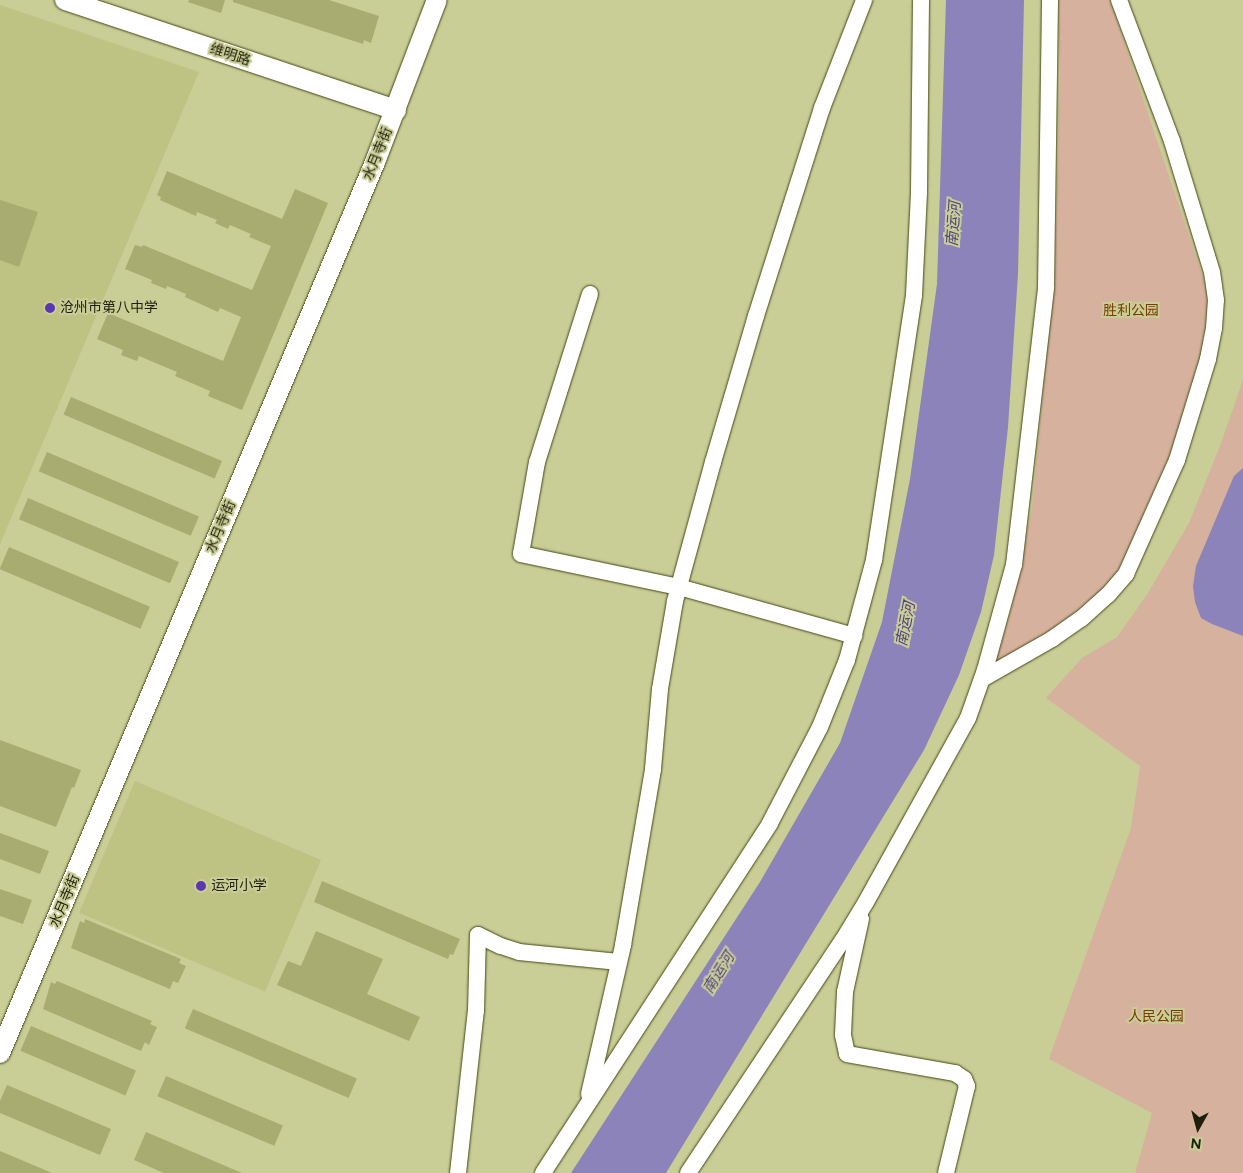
<!DOCTYPE html>
<meta charset="utf-8">
<style>
body{margin:0}
#map{position:relative;width:1243px;height:1173px;overflow:hidden;background:#c9cd96;font-family:Figtree,"Noto Sans SC",sans-serif}
div>[style]{position:absolute}
[style*='--x']{left:calc(var(--x)*1px);top:calc(var(--y)*1px);width:calc(var(--w)*1px);rotate:calc(var(--a)*1deg)}
.built>*{inset:0;background:#bec283;transform-origin:0 0}
.green>*{inset:0;background:#d6b19d}
.water>*{inset:0;background:#8b83b9}
.building>*{inset:0;background:#a8ac70;transform-origin:0 0}
.roads{filter:drop-shadow(0 0 1px #454712) drop-shadow(0 0 1px #454712)}
.minor>*{height:16px;margin:-8px;padding:0 8px;transform-origin:8px;border-radius:8px;background:#fff}
.tertiary>*{height:20px;margin:-10px;padding:0 10px;transform-origin:10px;border-radius:10px;background:#fff}
.dots>*{width:14px;height:14px;translate:-50% -50%;box-sizing:border-box;border:2px solid #c9cd96;border-radius:50%}
span{translate:-50% -50%;white-space:nowrap;text-align:center;line-height:1.15;-webkit-text-stroke:4px #c9cd96;paint-order:stroke}
.street-label{font-size:14px;color:#1e1f09}
.poi-label{font-size:14px;color:#1e1f09}
.left{translate:0 -50%;text-align:left}
.park-label{font-size:14px;color:#7d3a02}
.water-label{font-size:15px;color:#4f4084;font-style:italic}
.north{position:absolute;left:1173px;top:1103px;width:50px;height:50px;-webkit-text-stroke:4px #c9cd96;paint-order:stroke;rotate:187deg;font-size:14px;font-weight:700;line-height:20px;text-align:center;color:#1e1f09}
.north::after{content:'';display:block;margin:auto;width:18px;height:22px;background:#1e1f09;clip-path:polygon(50% 0,100% 100%,50% 72%,0 100%)}
</style>
<div id="map">
<div class="built">
<i style="clip-path:polygon(0 5px,199px 72px,0 544px)"></i>
<i style="left:135px;top:781px;width:202px;height:143px;rotate:23deg"></i>
</div>
<div class="green">
<i style="clip-path:polygon(1058px 0,1110px 0,1206px 286px,1210px 314px,1187px 412px,1143px 524px,1128px 553px,1116px 573px,1095px 598px,1058px 627px,1000px 661px,997px 658px,1011px 610px,1032px 508px,1055px 265px,1060px 74px)"></i>
<i style="clip-path:polygon(1243px 380px,1243px 1173px,1135px 1173px,1152px 1113px,1049px 1059px,1131px 828px,1140px 766px,1046px 698px,1082px 658px,1117px 637px,1148px 593px,1189px 523px,1220px 446px)"></i>
</div>
<div class="water">
<i style="clip-path:polygon(946px 0,1024px 0,1018px 274px,1008px 427px,994px 555px,981px 612px,959px 675px,924px 750px,666px 1173px,571px 1173px,760px 882px,840px 743px,882px 622px,910px 479px,937px 284px)"></i>
<i style="clip-path:polygon(1243px 468px,1243px 636px,1212px 624px,1201px 618px,1195px 602px,1193px 586px,1196px 566px,1234px 476px)"></i>
</div>
<div class="building">
<i style="clip-path:polygon(189px 0,225px 0,221px 13px,188px 2px)"></i>
<i style="clip-path:polygon(233px 0,329px 0,379px 16px,371px 43px,364px 40px,363px 44px,233px 2px)"></i>
<i style="clip-path:polygon(167px 171px,282px 219px,295px 189px,328px 203px,242px 410px,208px 396px,210px 391px,175px 376px,177px 372px,139px 356px,137px 361px,121px 355px,123px 350px,97px 339px,108px 313px,223px 361px,241px 317px,220px 308px,218px 312px,185px 297px,186px 294px,167px 286px,166px 289px,151px 283px,152px 280px,125px 269px,135px 245px,142px 247px,143px 245px,252px 290px,271px 246px,249px 237px,251px 234px,230px 225px,228px 229px,215px 223px,217px 220px,197px 212px,196px 216px,160px 200px,161px 197px,157px 195px)"></i>
<i style="clip-path:polygon(0 200px,38px 212px,19px 267px,0 260px)"></i>
<i style="left:71px;top:397px;width:164px;height:19px;rotate:23deg"></i>
<i style="left:47px;top:452px;width:165px;height:21px;rotate:23deg"></i>
<i style="left:28px;top:498px;width:164px;height:23px;rotate:23deg"></i>
<i style="left:9px;top:547px;width:153px;height:24px;rotate:23deg"></i>
<i style="clip-path:polygon(0 740px,81px 770px,74px 788px,72px 787px,56px 827px,0 806px)"></i>
<i style="clip-path:polygon(0 833px,49px 851px,40px 874px,0 859px)"></i>
<i style="clip-path:polygon(322px 881px,460px 939px,453px 955px,450px 954px,448px 959px,314px 902px)"></i>
<i style="clip-path:polygon(0 889px,32px 900px,23px 924px,0 916px)"></i>
<i style="clip-path:polygon(85px 919px,181px 959px,179px 963px,186px 966px,178px 983px,173px 981px,170px 989px,71px 948px,80px 921px,84px 923px)"></i>
<i style="clip-path:polygon(316px 931px,383px 959px,367px 994px,420px 1017px,409px 1041px,277px 985px,288px 961px,301px 966px)"></i>
<i style="clip-path:polygon(57px 981px,152px 1021px,150px 1024px,157px 1027px,149px 1045px,145px 1042px,141px 1051px,43px 1009px,51px 982px,55px 984px)"></i>
<i style="left:193px;top:1009px;width:178px;height:21px;rotate:23deg"></i>
<i style="left:31px;top:1026px;width:114px;height:27px;rotate:23deg"></i>
<i style="left:166px;top:1076px;width:127px;height:22px;rotate:23deg"></i>
<i style="clip-path:polygon(7px 1085px,111px 1129px,100px 1155px,0 1113px,0 1101px)"></i>
<i style="clip-path:polygon(146px 1132px,242px 1173px,164px 1173px,134px 1160px)"></i>
<i style="clip-path:polygon(0 1151px,52px 1173px,0 1173px)"></i>
</div>
<div class="roads">
<div class="minor">
<i style="--x:590;--y:294;--w:176;--a:107.5"></i>
<i style="--x:537;--y:462;--w:93;--a:99.9"></i>
<i style="--x:521;--y:554;--w:161;--a:11.8"></i>
<i style="--x:679;--y:587;--w:182;--a:15.6"></i>
<i style="--x:982;--y:679;--w:81;--a:-29.7"></i>
<i style="--x:1052;--y:639;--w:35;--a:-35"></i>
<i style="--x:1081;--y:619;--w:36;--a:-42"></i>
<i style="--x:1108;--y:595;--w:28;--a:-49"></i>
<i style="--x:1126;--y:574;--w:125;--a:-65.9"></i>
<i style="--x:1177;--y:460;--w:106;--a:-72.9"></i>
<i style="--x:1208;--y:359;--w:32;--a:-79"></i>
<i style="--x:1214;--y:328;--w:28;--a:-86"></i>
<i style="--x:1216;--y:300;--w:28;--a:-98"></i>
<i style="--x:1212;--y:272;--w:137;--a:-107"></i>
<i style="--x:1172;--y:141;--w:151;--a:-110.6"></i>
<i style="--x:861;--y:919;--w:75;--a:102.4"></i>
<i style="--x:845;--y:992;--w:43;--a:92.7"></i>
<i style="--x:843;--y:1035;--w:19;--a:78"></i>
<i style="--x:847;--y:1054;--w:110;--a:10"></i>
<i style="--x:955;--y:1073;--w:11;--a:34"></i>
<i style="--x:964;--y:1079;--w:8;--a:67"></i>
<i style="--x:967;--y:1086;--w:89;--a:103.6"></i>
<i style="--x:589;--y:1094;--w:153;--a:-77.1"></i>
<i style="--x:623;--y:945;--w:179;--a:-80.3"></i>
<i style="--x:653;--y:769;--w:80;--a:-85"></i>
<i style="--x:660;--y:689;--w:89;--a:-80.3"></i>
<i style="--x:675;--y:601;--w:144;--a:-74.7"></i>
<i style="--x:713;--y:462;--w:152;--a:-73.6"></i>
<i style="--x:756;--y:316;--w:218;--a:-72.4"></i>
<i style="--x:822;--y:108;--w:116;--a:-68.7"></i>
<i style="--x:458;--y:1173;--w:163;--a:-83.7"></i>
<i style="--x:476;--y:1011;--w:76;--a:-88.5"></i>
<i style="--x:478;--y:935;--w:25;--a:26"></i>
<i style="--x:501;--y:946;--w:19;--a:18"></i>
<i style="--x:519;--y:952;--w:100;--a:5.7"></i>
<i style="--x:543;--y:1173;--w:417;--a:-57"></i>
<i style="--x:770;--y:823;--w:108;--a:-62.5"></i>
<i style="--x:820;--y:727;--w:72;--a:-68.1"></i>
<i style="--x:847;--y:660;--w:104;--a:-74.9"></i>
<i style="--x:874;--y:560;--w:268;--a:-81.4"></i>
<i style="--x:914;--y:295;--w:103;--a:-87.2"></i>
<i style="--x:919;--y:192;--w:192;--a:-89.4"></i>
<i style="--x:688;--y:1173;--w:280;--a:-56.4"></i>
<i style="--x:843;--y:940;--w:44;--a:-58.8"></i>
<i style="--x:866;--y:902;--w:210;--a:-61"></i>
<i style="--x:968;--y:718;--w:51;--a:-70.5"></i>
<i style="--x:985;--y:670;--w:109;--a:-74.6"></i>
<i style="--x:1014;--y:565;--w:280;--a:-83.4"></i>
<i style="--x:1046;--y:287;--w:287;--a:-89.2"></i>
</div>
<div class="tertiary">
<i style="--x:65;--y:0;--w:349;--a:18.4"></i>
<i style="--x:0;--y:1053;--w:967;--a:-67.17"></i>
<i style="--x:375;--y:162;--w:173;--a:-69.1"></i>
</div>
</div>
<div class="dots">
<i style="left:50px;top:308px;background:#5c38b0"></i>
<i style="left:201px;top:886px;background:#5c38b0"></i>
</div>
<div class="street-label">
<span style="left:230px;top:55px;rotate:18deg">维明路</span>
<span style="left:378px;top:154px;rotate:-68deg">水月寺街</span>
<span style="left:221px;top:527px;rotate:-67deg">水月寺街</span>
<span style="left:65px;top:901px;rotate:-67deg">水月寺街</span>
</div>
<div class="poi-label">
<span class="left" style="left:60px;top:308px">沧州市第八中学</span>
<span class="left" style="left:211px;top:886px">运河小学</span>
</div>
<div class="park-label">
<span style="left:1131px;top:311px">胜利公园</span>
<span style="left:1156px;top:1017px">人民公园</span>
</div>
<div class="water-label">
<span style="left:954px;top:224px;rotate:-86deg">南运河</span>
<span style="left:906px;top:624px;rotate:-79deg">南运河</span>
<span style="left:719px;top:973px;rotate:-58deg">南运河</span>
</div>
<div class="north">N</div>
</div>
